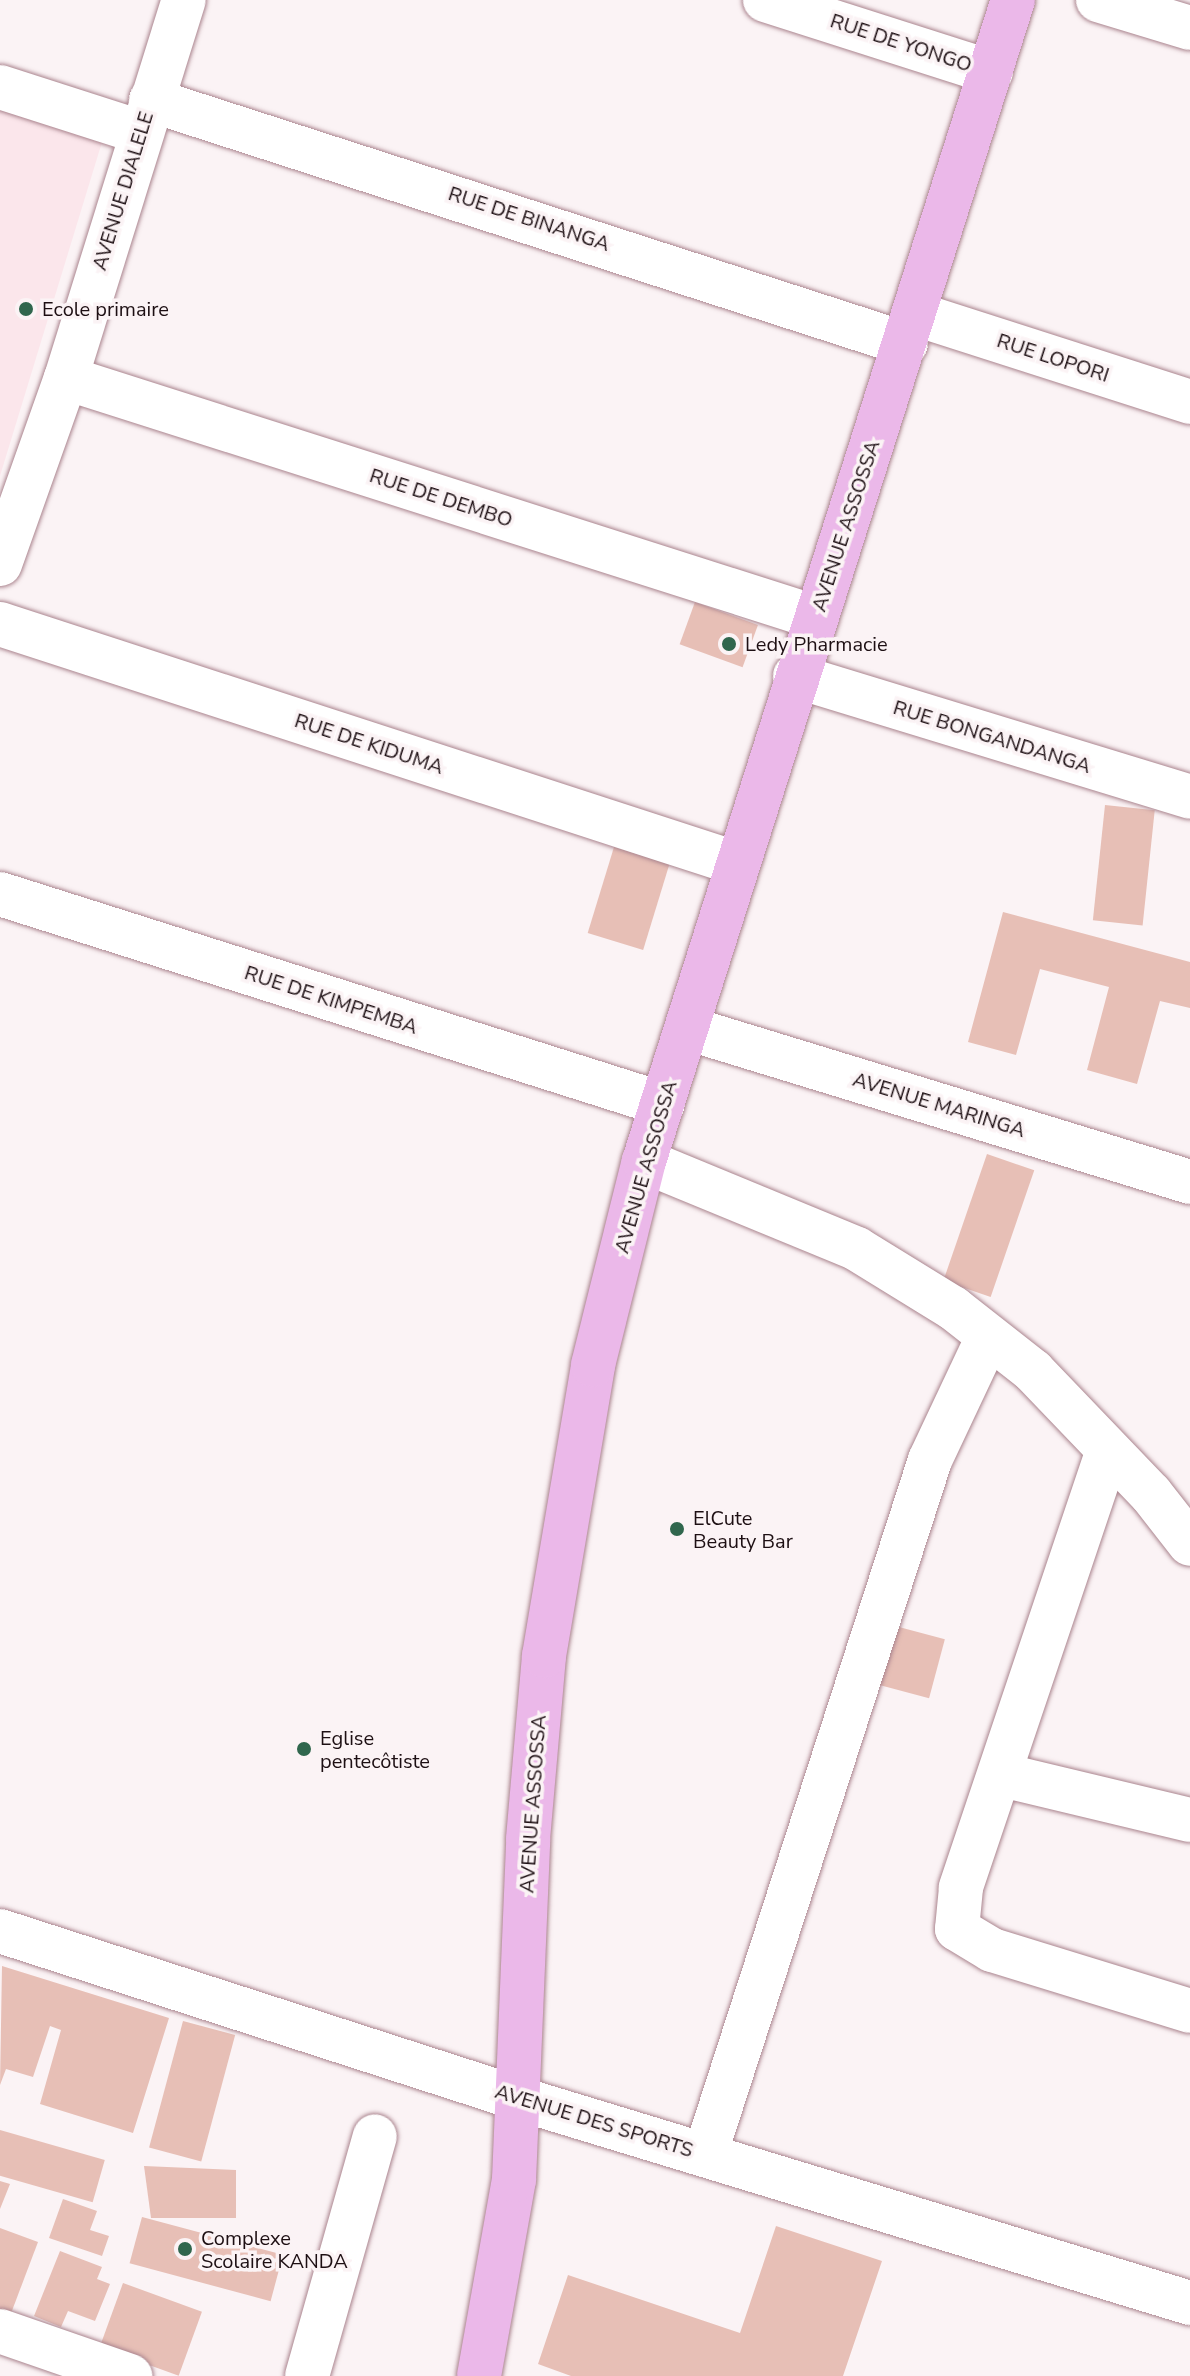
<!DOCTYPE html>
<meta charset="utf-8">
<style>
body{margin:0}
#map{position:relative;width:1190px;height:2376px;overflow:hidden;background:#fbf3f5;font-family:"Nunito Sans",sans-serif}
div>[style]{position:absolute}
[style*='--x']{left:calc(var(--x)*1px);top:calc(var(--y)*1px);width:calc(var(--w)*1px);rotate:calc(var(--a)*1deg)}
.built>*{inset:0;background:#fbe6eb}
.building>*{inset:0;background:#e7bfb6;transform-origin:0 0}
.roads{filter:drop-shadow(0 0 2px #aa848e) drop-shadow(0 0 2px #aa848e)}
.minor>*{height:44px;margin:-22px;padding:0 22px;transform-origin:22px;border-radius:22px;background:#fff}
.major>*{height:44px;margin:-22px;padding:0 22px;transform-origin:22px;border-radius:22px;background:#ebb8e9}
.dots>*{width:22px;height:22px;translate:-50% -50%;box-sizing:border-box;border:4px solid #fbf3f5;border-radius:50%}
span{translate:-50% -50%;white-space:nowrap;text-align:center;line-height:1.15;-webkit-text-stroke:7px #fbf3f5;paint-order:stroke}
.street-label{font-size:20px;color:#1d0f13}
.poi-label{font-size:20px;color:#1d0f13}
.left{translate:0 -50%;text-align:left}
</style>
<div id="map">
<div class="built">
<i style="clip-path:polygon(0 109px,102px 142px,0 476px)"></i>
</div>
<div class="building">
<i style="left:695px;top:602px;width:67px;height:45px;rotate:20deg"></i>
<i style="left:1105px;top:805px;width:50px;height:116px;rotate:6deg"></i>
<i style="left:614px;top:847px;width:58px;height:90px;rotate:17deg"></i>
<i style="clip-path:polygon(1003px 912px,1190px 962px,1190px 1008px,1160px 1001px,1137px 1084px,1087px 1070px,1109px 987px,1040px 969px,1016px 1055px,968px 1042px)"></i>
<i style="left:987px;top:1154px;width:50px;height:134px;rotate:19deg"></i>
<i style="left:884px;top:1623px;width:63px;height:61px;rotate:15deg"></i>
<i style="clip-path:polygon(2px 1966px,169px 2018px,133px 2133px,40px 2104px,61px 2030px,50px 2026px,33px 2077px,6px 2069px,0 2085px)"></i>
<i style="left:183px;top:2021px;width:54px;height:131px;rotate:15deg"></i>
<i style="left:0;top:2130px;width:109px;height:44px;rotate:16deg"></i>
<i style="clip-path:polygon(144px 2166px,236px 2170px,236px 2218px,151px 2218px)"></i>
<i style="clip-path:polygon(0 2181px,10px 2184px,0 2209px)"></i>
<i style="clip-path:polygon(63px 2199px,97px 2211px,90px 2230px,109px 2236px,102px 2256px,49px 2238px)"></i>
<i style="left:142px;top:2217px;width:146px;height:48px;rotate:15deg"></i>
<i style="clip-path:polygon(776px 2226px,882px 2261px,843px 2376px,571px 2376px,538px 2364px,568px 2275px,740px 2333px)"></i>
<i style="clip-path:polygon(0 2228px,38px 2242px,10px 2316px,0 2312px)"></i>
<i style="clip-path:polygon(60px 2251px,102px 2267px,97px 2279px,110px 2284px,95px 2321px,68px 2311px,61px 2327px,34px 2316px)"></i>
<i style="left:123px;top:2283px;width:84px;height:68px;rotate:20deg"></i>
</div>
<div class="roads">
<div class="minor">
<i style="--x:765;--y:0;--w:237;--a:17.7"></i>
<i style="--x:1098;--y:0;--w:96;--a:16.9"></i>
<i style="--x:0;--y:87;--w:147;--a:17.8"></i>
<i style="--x:151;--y:100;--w:793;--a:17.91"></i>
<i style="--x:916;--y:314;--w:288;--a:17.8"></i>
<i style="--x:66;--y:378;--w:786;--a:17.7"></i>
<i style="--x:0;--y:564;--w:197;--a:-70.5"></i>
<i style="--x:66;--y:378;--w:396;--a:-72.7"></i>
<i style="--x:0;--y:624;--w:776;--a:18.01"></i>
<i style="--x:795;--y:676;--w:413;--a:17"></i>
<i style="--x:0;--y:894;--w:695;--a:17.58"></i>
<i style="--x:687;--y:1028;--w:526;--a:17.02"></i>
<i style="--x:644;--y:1161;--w:230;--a:22.4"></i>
<i style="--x:857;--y:1249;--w:113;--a:31.6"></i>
<i style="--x:953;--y:1308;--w:102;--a:38.2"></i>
<i style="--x:1033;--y:1371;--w:170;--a:46.2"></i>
<i style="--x:1151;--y:1494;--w:63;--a:52"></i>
<i style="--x:1108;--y:1450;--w:462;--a:108.6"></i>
<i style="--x:961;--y:1888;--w:41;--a:95.6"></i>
<i style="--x:957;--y:1929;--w:41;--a:31"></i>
<i style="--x:992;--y:1950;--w:207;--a:17.1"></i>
<i style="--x:1002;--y:1775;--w:193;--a:13.5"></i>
<i style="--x:0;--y:1931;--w:543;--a:17.9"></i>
<i style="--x:517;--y:2098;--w:704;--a:16.94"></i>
<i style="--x:705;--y:2155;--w:731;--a:-72.06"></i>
<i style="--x:930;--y:1460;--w:136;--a:-64.8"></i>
<i style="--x:0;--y:2331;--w:138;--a:19.1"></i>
<i style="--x:307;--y:2376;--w:249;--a:-74.2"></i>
</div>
<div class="major">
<i style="--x:479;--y:2376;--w:199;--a:-79.9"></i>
<i style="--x:514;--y:2180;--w:341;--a:-87.6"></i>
<i style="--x:528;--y:1839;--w:184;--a:-85"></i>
<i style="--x:544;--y:1656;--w:295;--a:-80.4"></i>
<i style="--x:593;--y:1365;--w:210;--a:-76"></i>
<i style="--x:644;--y:1161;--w:1218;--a:-72.37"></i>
</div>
</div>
<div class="dots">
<i style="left:26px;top:309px;background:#30664d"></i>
<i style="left:729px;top:644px;background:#30664d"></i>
<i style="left:677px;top:1529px;background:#30664d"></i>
<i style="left:304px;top:1749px;background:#30664d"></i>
<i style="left:185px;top:2249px;background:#30664d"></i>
</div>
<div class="street-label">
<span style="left:901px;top:43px;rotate:18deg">RUE DE YONGO</span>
<span style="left:123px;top:191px;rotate:-73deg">AVENUE DIALELE</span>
<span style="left:529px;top:219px;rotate:18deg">RUE DE BINANGA</span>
<span style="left:1053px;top:358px;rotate:18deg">RUE LOPORI</span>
<span style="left:441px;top:498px;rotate:18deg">RUE DE DEMBO</span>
<span style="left:846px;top:526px;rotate:-72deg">AVENUE ASSOSSA</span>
<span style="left:992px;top:737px;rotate:17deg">RUE BONGANDANGA</span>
<span style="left:369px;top:744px;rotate:18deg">RUE DE KIDUMA</span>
<span style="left:331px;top:1000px;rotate:18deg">RUE DE KIMPEMBA</span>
<span style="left:939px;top:1105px;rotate:17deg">AVENUE MARINGA</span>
<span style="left:646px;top:1167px;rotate:-74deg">AVENUE ASSOSSA</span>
<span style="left:533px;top:1804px;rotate:-86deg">AVENUE ASSOSSA</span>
<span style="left:594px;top:2121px;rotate:17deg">AVENUE DES SPORTS</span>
</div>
<div class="poi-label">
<span class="left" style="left:42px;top:309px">Ecole primaire</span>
<span class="left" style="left:745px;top:644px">Ledy Pharmacie</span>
<span class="left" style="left:693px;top:1530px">ElCute<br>Beauty Bar</span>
<span class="left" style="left:320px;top:1750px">Eglise<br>pentecôtiste</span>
<span class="left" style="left:201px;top:2250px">Complexe<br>Scolaire KANDA</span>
</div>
</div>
